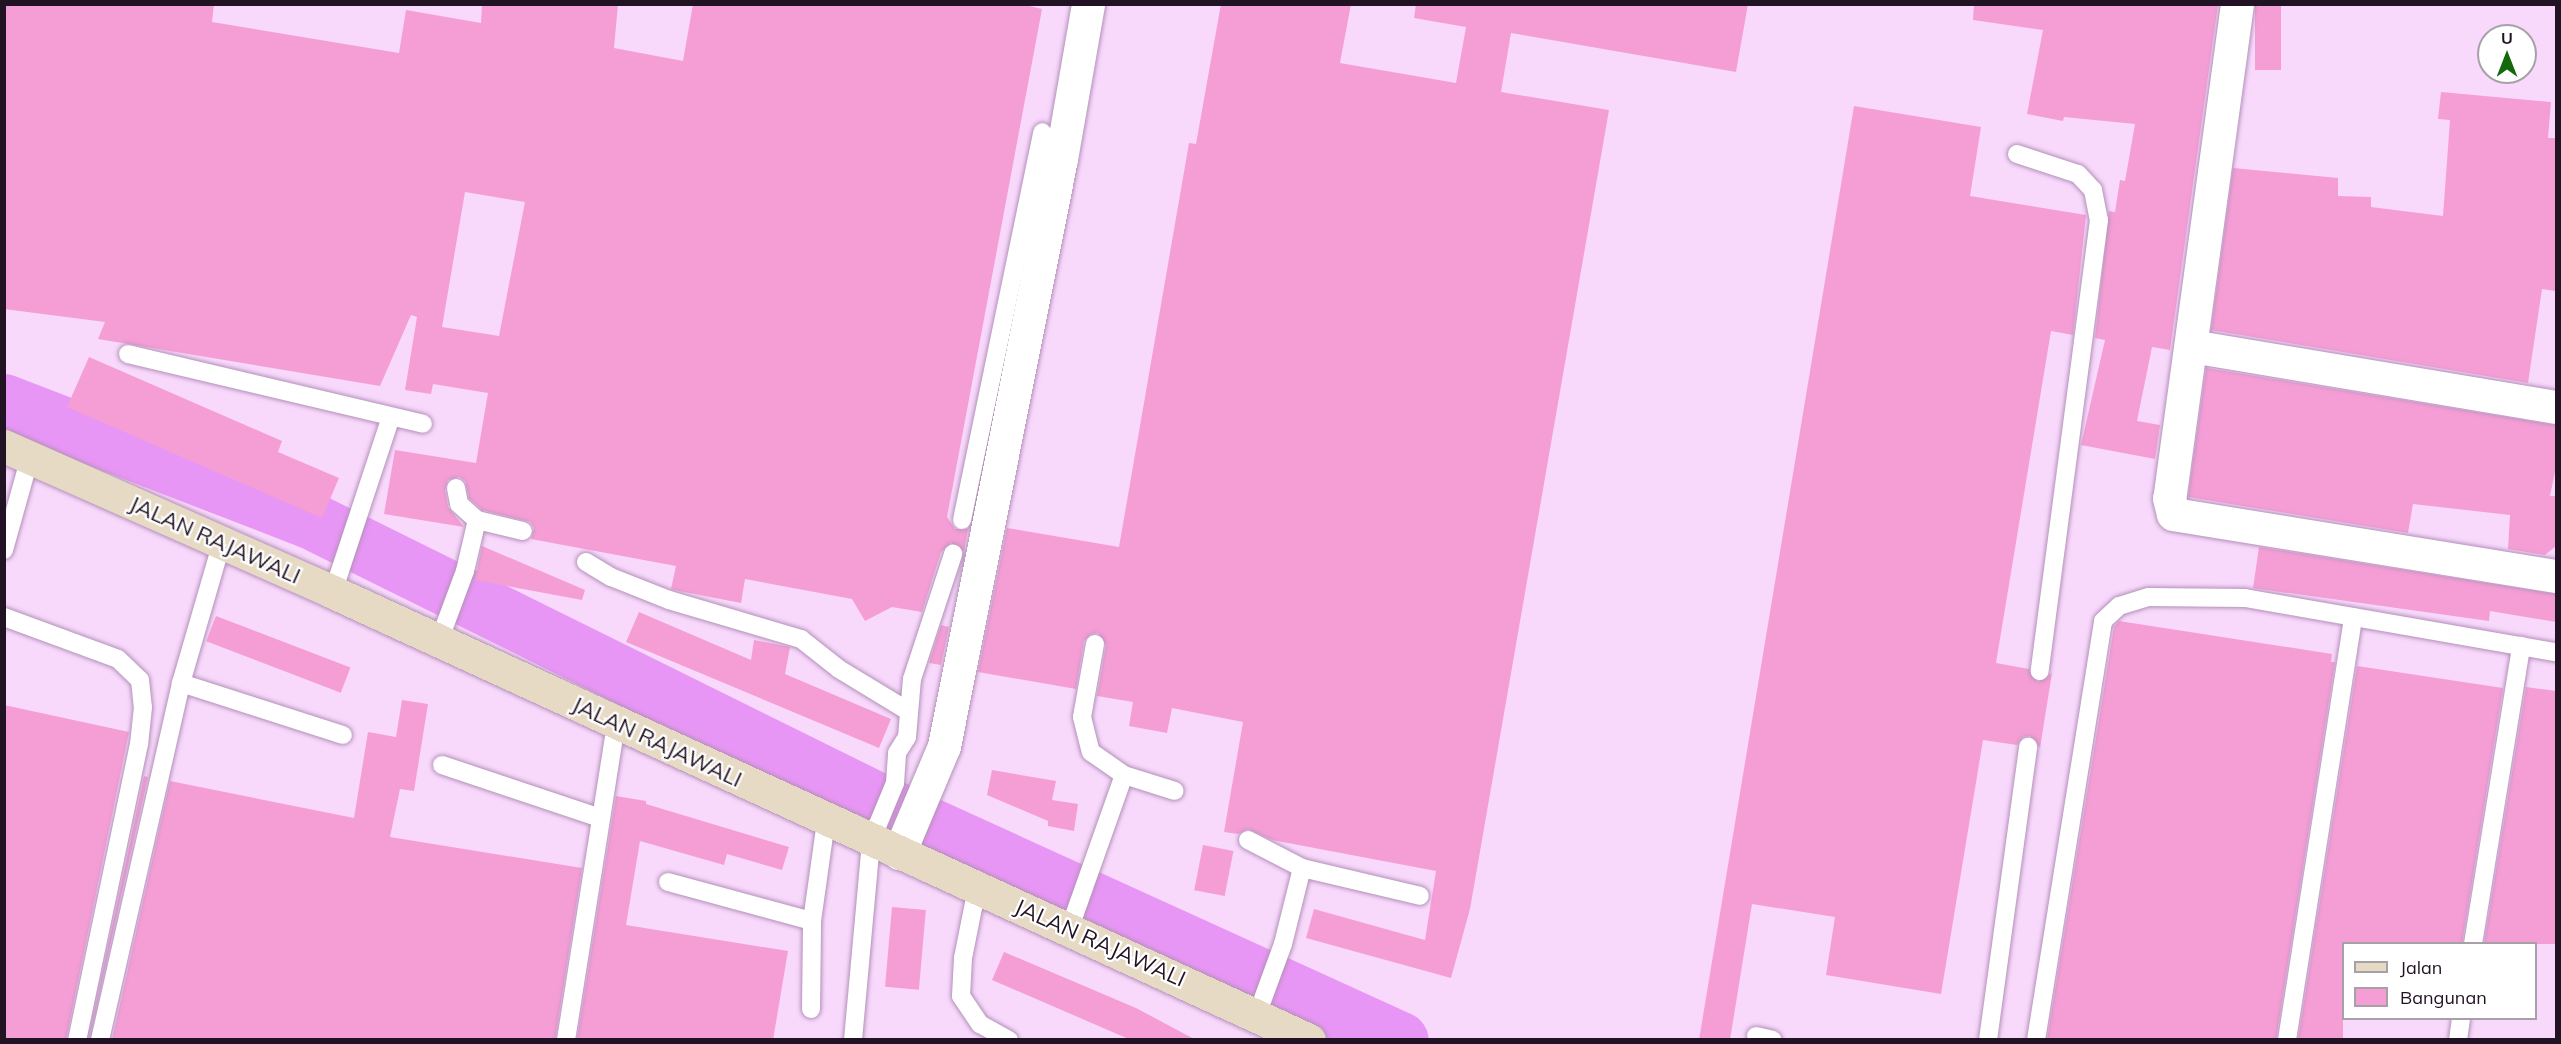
<!DOCTYPE html>
<style>
body{margin:0}
#map{position:relative;width:2561px;height:1044px;overflow:hidden;background:#f8d9fc;font-family:Mulish,sans-serif}
div>[style]{position:absolute}
[style*='--x']{left:calc(var(--x)*1px);top:calc(var(--y)*1px);width:calc(var(--w)*1px);rotate:calc(var(--a)*1deg)}
.river>*{height:57px;margin:-28.5px;padding:0 28.5px;transform-origin:28.5px;border-radius:28.5px;background:#e896f5}
.building>*{inset:0;background:#f59ed5;transform-origin:0 0}
.roads{filter:drop-shadow(0 0 2px #b490b9) drop-shadow(0 0 2px #b490b9)}
.lane>*{height:18px;margin:-9px;padding:0 9px;transform-origin:9px;border-radius:9px;background:#fff}
.street>*{height:33px;margin:-16.5px;padding:0 16.5px;transform-origin:16.5px;border-radius:16.5px;background:#fff}
.secondary>*{height:33px;margin:-16.5px;padding:0 16.5px;transform-origin:16.5px;border-radius:16.5px;background:#e6dac4}
span{translate:-50% -50%;white-space:nowrap;text-align:center;line-height:1.15;-webkit-text-stroke:4.5px #fff;paint-order:stroke}
.street-label{font-size:22px;color:#211323}
.frame{position:absolute;inset:0;border:6px solid #211323;pointer-events:none}
.legend{position:absolute;left:2342px;top:942px;width:195px;height:78px;box-sizing:border-box;background:#fff;border:2px solid #a6a1a7;margin:0;padding:8px 10px;list-style:none;font-size:18px;color:#211323}
.legend li{display:flex;align-items:center;gap:12px;height:30px}
.legend b{width:30px;border:2px solid #a6a1a7}
.north{position:absolute;left:2477px;top:24px;width:60px;height:60px;box-sizing:border-box;background:#fff;border:2px solid #a6a1a7;border-radius:50%;rotate:0deg;font-size:16px;font-weight:700;line-height:24px;text-align:center;color:#211323}
.north::after{content:'';display:block;margin:auto;width:21px;height:27px;background:#13680b;clip-path:polygon(50% 0,100% 100%,50% 72%,0 100%)}
</style>
<div id="map">
<div class="river">
<i style="--x:4;--y:402;--w:326;--a:21.1"></i>
<i style="--x:308;--y:519;--w:672;--a:26.34"></i>
<i style="--x:910;--y:817;--w:538;--a:24.47"></i>
</div>
<div class="building">
<i style="clip-path:polygon(evenodd,4px 4px,214px 4px,212px 22px,399px 53px,406px 10px,481px 23px,482px 4px,618px 4px,614px 48px,683px 61px,693px 4px,1021px 4px,1042px 9px,947px 517px,955px 529px,968px 529px,964px 551px,951px 543px,941px 552px,922px 612px,892px 607px,865px 621px,852px 599px,745px 579px,741px 603px,679px 591px,671px 589px,676px 566px,531px 539px,534px 528px,530px 522px,482px 510px,469px 498px,465px 481px,459px 477px,448px 480px,445px 490px,448px 507px,464px 527px,384px 514px,395px 450px,476px 463px,488px 393px,433px 384px,431px 394px,405px 390px,417px 317px,411px 315px,380px 386px,98px 339px,105px 322px,4px 309px,4px 4px,465px 192px,525px 202px,499px 336px,442px 327px,465px 192px)"></i>
<i style="clip-path:polygon(1221px 4px,1351px 4px,1340px 63px,1456px 83px,1466px 27px,1414px 18px,1416px 4px,1748px 4px,1736px 72px,1511px 33px,1501px 92px,1609px 110px,1470px 909px,1451px 978px,1306px 938px,1314px 909px,1425px 940px,1436px 871px,1272px 840px,1248px 829px,1238px 834px,1224px 832px,1243px 722px,1172px 708px,1167px 733px,1129px 726px,1133px 702px,1097px 696px,1106px 645px,1098px 633px,1091px 634px,1084px 641px,1076px 689px,978px 672px,1007px 528px,1119px 547px,1189px 143px,1196px 144px)"></i>
<i style="clip-path:polygon(1974px 4px,2218px 4px,2170px 350px,2152px 347px,2137px 421px,2160px 425px,2155px 459px,2081px 445px,2105px 340px,2095px 338px,2109px 211px,2115px 212px,2120px 180px,2125px 181px,2135px 124px,2064px 117px,2063px 121px,2027px 114px,2043px 30px,1973px 20px)"></i>
<i style="left:2255px;top:4px;width:26px;height:66px"></i>
<i style="clip-path:polygon(2441px 92px,2551px 102px,2548px 138px,2556px 138px,2556px 273px,2555px 291px,2542px 289px,2528px 383px,2211px 330px,2233px 168px,2338px 178px,2338px 196px,2371px 197px,2371px 207px,2443px 216px,2450px 120px,2438px 119px)"></i>
<i style="clip-path:polygon(1854px 106px,1981px 127px,1970px 196px,2086px 215px,2073px 335px,2051px 331px,1996px 663px,2029px 669px,2038px 682px,2052px 673px,2040px 748px,2030px 736px,2023px 737px,2017px 745px,1983px 740px,1941px 994px,1826px 975px,1835px 917px,1752px 904px,1730px 1040px,1699px 1040px)"></i>
<i style="clip-path:polygon(89px 357px,282px 441px,278px 452px,339px 478px,322px 518px,67px 407px)"></i>
<i style="clip-path:polygon(2206px 368px,2556px 425px,2556px 467px,2550px 496px,2556px 496px,2556px 546px,2545px 555px,2508px 549px,2510px 515px,2413px 504px,2408px 533px,2188px 497px)"></i>
<i style="clip-path:polygon(482px 546px,585px 590px,582px 600px,475px 580px)"></i>
<i style="clip-path:polygon(2259px 547px,2556px 594px,2556px 622px,2490px 611px,2489px 621px,2253px 588px)"></i>
<i style="clip-path:polygon(639px 612px,751px 660px,754px 640px,790px 647px,785px 674px,891px 719px,879px 748px,626px 642px)"></i>
<i style="left:216px;top:616px;width:144px;height:27px;rotate:21deg"></i>
<i style="clip-path:polygon(2119px 621px,2332px 654px,2331px 662px,2335px 662px,2276px 1040px,2047px 1040px,2114px 627px)"></i>
<i style="clip-path:polygon(941px 625px,949px 627px,941px 665px,929px 663px)"></i>
<i style="clip-path:polygon(2357px 666px,2503px 688px,2462px 944px,2343px 944px,2343px 1040px,2298px 1040px)"></i>
<i style="clip-path:polygon(2526px 687px,2556px 691px,2556px 944px,2484px 944px)"></i>
<i style="clip-path:polygon(402px 700px,428px 704px,414px 791px,400px 789px,390px 837px,582px 868px,555px 1040px,112px 1040px,170px 781px,354px 818px,368px 732px,396px 737px)"></i>
<i style="clip-path:polygon(4px 705px,129px 732px,66px 1040px,4px 1040px)"></i>
<i style="clip-path:polygon(992px 770px,1056px 781px,1052px 800px,1078px 804px,1074px 831px,1048px 826px,1048px 821px,987px 795px)"></i>
<i style="clip-path:polygon(144px 776px,148px 777px,89px 1038px)"></i>
<i style="clip-path:polygon(616px 796px,646px 801px,646px 804px,789px 847px,782px 870px,727px 854px,724px 865px,640px 841px,626px 925px,788px 951px,773px 1040px,577px 1040px)"></i>
<i style="left:1203px;top:845px;width:31px;height:46px;rotate:11deg"></i>
<i style="left:892px;top:907px;width:34px;height:80px;rotate:5deg"></i>
<i style="clip-path:polygon(1004px 952px,1136px 1008px,1196px 1040px,1131px 1040px,992px 980px)"></i>
</div>
<div class="roads">
<div class="lane">
<i style="--x:2017;--y:154;--w:64;--a:18.2"></i>
<i style="--x:2078;--y:174;--w:22;--a:47"></i>
<i style="--x:2093;--y:190;--w:31;--a:79"></i>
<i style="--x:2099;--y:220;--w:455;--a:97.5"></i>
<i style="--x:128;--y:354;--w:303;--a:13.3"></i>
<i style="--x:456;--y:488;--w:16;--a:79"></i>
<i style="--x:459;--y:504;--w:24;--a:42"></i>
<i style="--x:477;--y:520;--w:47;--a:13.4"></i>
<i style="--x:962;--y:520;--w:396;--a:-78.3"></i>
<i style="--x:4;--y:550;--w:97;--a:-74.4"></i>
<i style="--x:586;--y:562;--w:29;--a:31"></i>
<i style="--x:611;--y:577;--w:62;--a:21.6"></i>
<i style="--x:669;--y:600;--w:138;--a:16.5"></i>
<i style="--x:801;--y:639;--w:48;--a:38.3"></i>
<i style="--x:839;--y:669;--w:81;--a:31.3"></i>
<i style="--x:333;--y:592;--w:184;--a:-71.7"></i>
<i style="--x:4;--y:617;--w:121;--a:20.2"></i>
<i style="--x:118;--y:659;--w:30;--a:44"></i>
<i style="--x:140;--y:680;--w:27;--a:84"></i>
<i style="--x:143;--y:707;--w:37;--a:96"></i>
<i style="--x:139;--y:744;--w:302;--a:101.8"></i>
<i style="--x:439;--y:641;--w:75;--a:-69.6"></i>
<i style="--x:465;--y:571;--w:52;--a:-76.8"></i>
<i style="--x:1095;--y:644;--w:74;--a:100.1"></i>
<i style="--x:1082;--y:717;--w:36;--a:76"></i>
<i style="--x:1091;--y:752;--w:40;--a:34.9"></i>
<i style="--x:1124;--y:775;--w:53;--a:17.4"></i>
<i style="--x:181;--y:683;--w:170;--a:17.8"></i>
<i style="--x:442;--y:765;--w:167;--a:18.5"></i>
<i style="--x:1248;--y:840;--w:61;--a:27.4"></i>
<i style="--x:1302;--y:868;--w:121;--a:13.3"></i>
<i style="--x:668;--y:882;--w:149;--a:15.2"></i>
<i style="--x:977;--y:888;--w:71;--a:101.3"></i>
<i style="--x:963;--y:958;--w:38;--a:93"></i>
<i style="--x:961;--y:996;--w:34;--a:56"></i>
<i style="--x:980;--y:1024;--w:33;--a:29"></i>
<i style="--x:1069;--y:930;--w:164;--a:-70.5"></i>
<i style="--x:2473;--y:944;--w:302;--a:-80.8"></i>
<i style="--x:811;--y:1009;--w:88;--a:-89.3"></i>
<i style="--x:812;--y:921;--w:101;--a:-82"></i>
<i style="--x:1257;--y:1015;--w:76;--a:-69.9"></i>
<i style="--x:1283;--y:944;--w:78;--a:-76"></i>
<i style="--x:1756;--y:1036;--w:17;--a:13"></i>
<i style="--x:100;--y:1040;--w:366;--a:-77.2"></i>
<i style="--x:181;--y:683;--w:147;--a:-73.8"></i>
<i style="--x:566;--y:1040;--w:321;--a:-81"></i>
<i style="--x:853;--y:1040;--w:200;--a:-84.8"></i>
<i style="--x:871;--y:841;--w:63;--a:-67.5"></i>
<i style="--x:895;--y:783;--w:30;--a:-86"></i>
<i style="--x:897;--y:753;--w:19;--a:-58"></i>
<i style="--x:907;--y:737;--w:58;--a:-85.1"></i>
<i style="--x:912;--y:679;--w:132;--a:-71.8"></i>
<i style="--x:1988;--y:1040;--w:296;--a:-82.2"></i>
<i style="--x:2036;--y:1040;--w:424;--a:-80.9"></i>
<i style="--x:2103;--y:621;--w:22;--a:-43"></i>
<i style="--x:2119;--y:606;--w:31;--a:-17"></i>
<i style="--x:2149;--y:597;--w:96;--a:0.6"></i>
<i style="--x:2245;--y:598;--w:316;--a:9.9"></i>
<i style="--x:2287;--y:1040;--w:428;--a:-81.1"></i>
<i style="--x:2458;--y:1040;--w:22;--a:-82"></i>
</div>
<div class="street">
<i style="--x:2237;--y:4;--w:499;--a:97.8"></i>
<i style="--x:2169;--y:498;--w:16;--a:76"></i>
<i style="--x:2173;--y:514;--w:388;--a:9.2"></i>
<i style="--x:2191;--y:346;--w:370;--a:9.5"></i>
<i style="--x:899;--y:853;--w:116;--a:-67.2"></i>
<i style="--x:944;--y:746;--w:599;--a:-78.73"></i>
<i style="--x:1061;--y:159;--w:157;--a:-80.1"></i>
</div>
<div class="secondary">
<i style="--x:4;--y:446;--w:360;--a:23.9"></i>
<i style="--x:333;--y:592;--w:1074;--a:24.66"></i>
</div>
</div>
<div class="street-label">
<span style="left:215px;top:540px;rotate:24deg">JALAN RAJAWALI</span>
<span style="left:657px;top:742px;rotate:25deg">JALAN RAJAWALI</span>
<span style="left:1100px;top:943px;rotate:24deg">JALAN RAJAWALI</span>
</div>
<div class="frame"></div>
<ul class="legend">
<li><b style="height:8px;background:#e6dac4"></b>Jalan</li>
<li><b style="height:16px;background:#f59ed5"></b>Bangunan</li>
</ul>
<div class="north">U</div>
</div>
